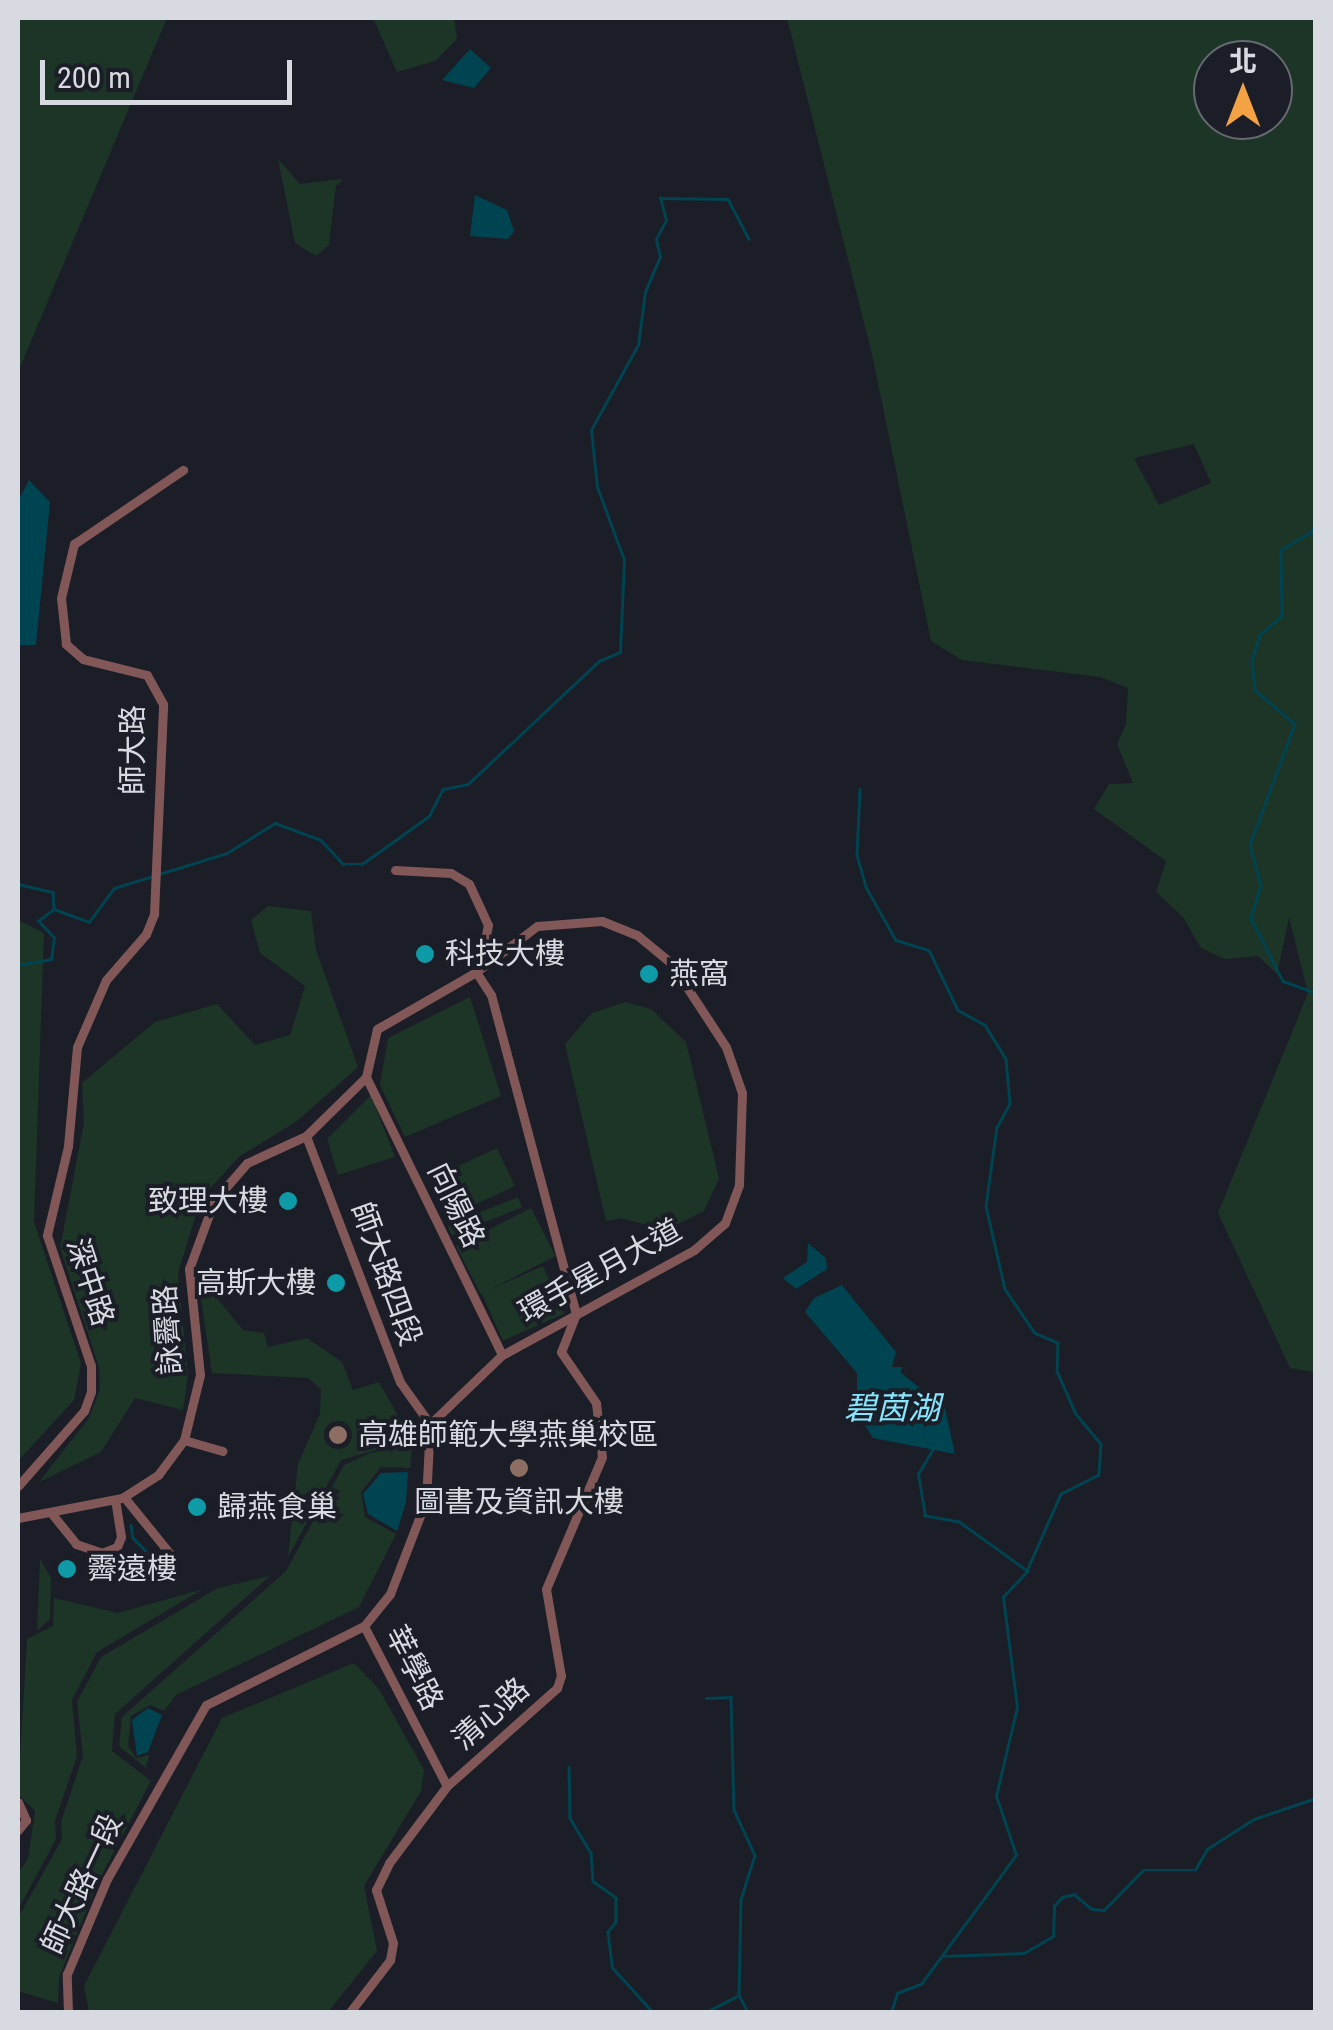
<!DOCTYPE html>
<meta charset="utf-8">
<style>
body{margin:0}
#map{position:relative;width:1333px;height:2030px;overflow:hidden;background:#1b1e27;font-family:"Roboto Condensed","Noto Sans TC",sans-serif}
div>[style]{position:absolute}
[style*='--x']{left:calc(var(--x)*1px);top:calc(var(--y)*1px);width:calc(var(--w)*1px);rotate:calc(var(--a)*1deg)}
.green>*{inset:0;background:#1c3527;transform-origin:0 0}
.water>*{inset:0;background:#004351}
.stream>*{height:2.5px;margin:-1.25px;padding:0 1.25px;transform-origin:1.25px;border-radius:1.25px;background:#004351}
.minor>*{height:9px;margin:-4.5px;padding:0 4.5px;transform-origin:4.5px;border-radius:4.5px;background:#815758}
.dots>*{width:28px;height:28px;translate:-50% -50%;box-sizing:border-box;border:5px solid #1b1e27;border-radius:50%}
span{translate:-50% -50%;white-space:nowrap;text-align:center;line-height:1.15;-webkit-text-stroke:8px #1b1e27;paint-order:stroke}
.street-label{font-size:30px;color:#d8dae1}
.poi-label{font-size:30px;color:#d8dae1}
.left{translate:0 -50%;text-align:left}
.right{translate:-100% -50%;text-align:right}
.water-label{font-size:32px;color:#88e5fe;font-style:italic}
.frame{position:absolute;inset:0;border:20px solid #d8dae1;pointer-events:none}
.north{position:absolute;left:1193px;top:40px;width:100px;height:100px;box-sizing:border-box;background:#1b1e27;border:2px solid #676971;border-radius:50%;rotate:0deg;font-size:28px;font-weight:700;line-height:40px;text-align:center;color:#d8dae1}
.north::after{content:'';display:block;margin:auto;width:35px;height:45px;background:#f4a344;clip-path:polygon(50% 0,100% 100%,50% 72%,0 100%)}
.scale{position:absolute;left:40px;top:60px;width:252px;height:45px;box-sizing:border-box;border:5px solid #d8dae1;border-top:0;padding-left:12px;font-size:30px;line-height:35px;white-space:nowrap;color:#d8dae1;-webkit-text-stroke:8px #1b1e27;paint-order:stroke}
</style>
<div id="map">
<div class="green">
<i style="clip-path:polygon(18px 18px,167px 18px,18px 372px)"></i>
<i style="clip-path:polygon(373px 18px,454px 18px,457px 39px,435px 61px,397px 72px)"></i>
<i style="clip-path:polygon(evenodd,787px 18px,1315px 18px,1315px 1372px,1290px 1368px,1218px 1213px,1308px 993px,1289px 917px,1277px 974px,1258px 956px,1225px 959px,1201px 948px,1183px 917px,1156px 892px,1166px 861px,1094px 809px,1109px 784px,1133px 783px,1117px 744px,1126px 724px,1128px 688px,1100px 677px,962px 660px,931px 641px,872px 354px,787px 18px,1213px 60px,1273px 60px,1273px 120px,1213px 120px,1213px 60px,787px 18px,1194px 444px,1211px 483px,1159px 505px,1134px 458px,1194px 444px)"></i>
<i style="clip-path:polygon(278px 159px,300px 184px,343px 179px,336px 186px,329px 245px,316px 256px,295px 243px)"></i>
<i style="clip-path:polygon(268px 906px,311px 911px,316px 950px,358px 1067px,297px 1121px,240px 1156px,201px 1198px,178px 1273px,188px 1375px,183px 1410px,135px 1398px,101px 1452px,39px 1482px,89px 1418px,100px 1389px,99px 1367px,60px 1248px,84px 1123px,82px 1083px,155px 1022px,217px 1004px,255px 1045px,290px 1035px,305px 986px,260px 953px,251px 920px)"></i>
<i style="clip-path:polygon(18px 920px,44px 933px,34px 1222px,81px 1363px,74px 1400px,18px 1461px)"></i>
<i style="clip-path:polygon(470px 997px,501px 1096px,405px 1137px,380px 1085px,388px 1038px)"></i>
<i style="clip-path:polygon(625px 1002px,651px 1009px,686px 1042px,719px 1178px,704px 1211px,666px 1230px,621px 1218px,606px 1221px,565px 1044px,592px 1013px)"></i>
<i style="clip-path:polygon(371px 1095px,395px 1157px,338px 1175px,327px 1139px)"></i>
<i style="left:497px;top:1148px;width:42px;height:51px;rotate:65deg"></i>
<i style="left:518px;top:1197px;width:11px;height:76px;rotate:68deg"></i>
<i style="left:531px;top:1208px;width:54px;height:84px;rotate:63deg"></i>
<i style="left:543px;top:1266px;width:52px;height:67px;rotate:66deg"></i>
<i style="clip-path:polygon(215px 1296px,243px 1330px,264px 1333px,268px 1347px,307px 1338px,342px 1362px,353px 1390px,379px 1382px,412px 1440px,341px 1460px,288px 1557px,298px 1464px,320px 1414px,321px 1389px,308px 1378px,212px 1373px,201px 1299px)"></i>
<i style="clip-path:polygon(412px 1446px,410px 1468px,381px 1467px,361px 1492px,365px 1517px,396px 1534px,359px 1607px,176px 1695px,164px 1711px,150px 1705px,131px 1716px,128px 1746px,136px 1758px,149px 1755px,146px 1768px,119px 1746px,122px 1717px,286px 1571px,344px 1465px,370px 1453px)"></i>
<i style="clip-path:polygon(40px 1559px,51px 1578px,50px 1619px,37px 1631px)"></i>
<i style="clip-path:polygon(270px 1576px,115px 1714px,112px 1751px,151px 1781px,99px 1880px,59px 1977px,58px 2003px,18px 1991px,18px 1918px,62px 1839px,61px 1822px,83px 1756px,77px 1702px,101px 1657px,218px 1588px)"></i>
<i style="clip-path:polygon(203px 1589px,97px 1652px,72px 1700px,77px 1756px,55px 1821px,56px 1839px,18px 1910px,18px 1873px,28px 1859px,35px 1811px,18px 1794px,27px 1639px,53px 1626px,54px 1598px,118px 1613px)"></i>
<i style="clip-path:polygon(354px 1663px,379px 1689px,424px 1770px,421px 1791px,364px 1886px,377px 1951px,328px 2012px,89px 2012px,84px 1986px,222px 1718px)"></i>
</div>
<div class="water">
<i style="clip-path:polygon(470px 49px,491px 68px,474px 88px,442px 80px)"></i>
<i style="clip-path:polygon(475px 195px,507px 210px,514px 231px,508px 239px,470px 236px)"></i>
<i style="clip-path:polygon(29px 480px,50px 502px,36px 645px,18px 645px,18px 501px)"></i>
<i style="clip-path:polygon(808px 1243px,826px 1258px,827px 1269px,796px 1289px,783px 1278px,807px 1262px)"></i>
<i style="clip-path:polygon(842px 1285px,896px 1352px,892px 1367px,903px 1367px,900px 1372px,945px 1408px,955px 1454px,873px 1438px,857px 1413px,857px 1373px,805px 1312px,814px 1298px)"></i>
<i style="clip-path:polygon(408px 1472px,406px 1503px,397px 1531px,368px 1514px,363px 1494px,381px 1473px)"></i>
<i style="clip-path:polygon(148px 1708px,162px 1715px,148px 1752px,137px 1756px,132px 1720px)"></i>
</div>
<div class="stream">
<i style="--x:1316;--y:520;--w:11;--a:105"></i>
<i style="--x:1313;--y:531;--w:37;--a:149"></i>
<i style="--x:1281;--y:550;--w:66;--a:89.1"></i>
<i style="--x:1282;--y:616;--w:29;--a:139"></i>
<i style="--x:1260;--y:635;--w:28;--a:107"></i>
<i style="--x:1252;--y:662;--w:28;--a:84"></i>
<i style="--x:1255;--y:690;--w:52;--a:40.4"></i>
<i style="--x:1295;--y:724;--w:129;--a:110.4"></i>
<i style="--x:1250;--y:845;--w:41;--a:74.6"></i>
<i style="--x:1261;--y:885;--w:34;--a:107"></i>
<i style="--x:1251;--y:918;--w:71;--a:63.1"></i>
<i style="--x:1283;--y:981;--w:35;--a:20"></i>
<i style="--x:860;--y:789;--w:66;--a:92.6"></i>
<i style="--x:857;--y:855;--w:33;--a:74"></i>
<i style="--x:866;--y:887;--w:61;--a:60.5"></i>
<i style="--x:896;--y:940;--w:34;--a:17"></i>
<i style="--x:929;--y:950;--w:67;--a:64.2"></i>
<i style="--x:958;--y:1010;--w:31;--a:29"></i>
<i style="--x:985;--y:1025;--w:40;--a:58"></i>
<i style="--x:1006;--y:1059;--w:45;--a:84.9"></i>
<i style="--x:1010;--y:1104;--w:26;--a:119"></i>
<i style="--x:997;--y:1127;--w:80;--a:97.9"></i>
<i style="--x:986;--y:1206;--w:85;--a:77.1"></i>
<i style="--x:1005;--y:1289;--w:53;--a:55.7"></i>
<i style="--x:1035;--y:1333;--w:25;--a:23"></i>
<i style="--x:1058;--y:1343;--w:28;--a:92"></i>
<i style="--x:1057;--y:1371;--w:47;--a:66.2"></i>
<i style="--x:1076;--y:1414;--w:39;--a:50"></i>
<i style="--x:1101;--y:1444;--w:31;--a:94"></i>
<i style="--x:1099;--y:1475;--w:42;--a:153.4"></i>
<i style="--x:1061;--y:1494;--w:84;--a:113.8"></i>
<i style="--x:159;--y:874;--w:71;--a:-17.2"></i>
<i style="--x:227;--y:853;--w:57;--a:-32"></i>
<i style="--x:275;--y:823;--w:49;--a:20.3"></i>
<i style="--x:321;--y:840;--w:33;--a:47"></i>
<i style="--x:343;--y:864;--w:19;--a:0"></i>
<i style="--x:362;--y:864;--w:82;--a:-35.6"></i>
<i style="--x:429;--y:816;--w:30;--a:-63"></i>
<i style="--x:443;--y:789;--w:25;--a:-11"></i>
<i style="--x:468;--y:784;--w:180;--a:-43.2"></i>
<i style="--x:599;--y:661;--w:23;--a:-23"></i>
<i style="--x:620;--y:652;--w:92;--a:-87.5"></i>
<i style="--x:624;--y:560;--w:78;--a:-110.3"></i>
<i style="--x:597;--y:487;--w:57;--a:-96"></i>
<i style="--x:591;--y:430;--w:97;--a:-61.1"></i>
<i style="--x:638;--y:345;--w:53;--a:-82.5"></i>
<i style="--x:645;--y:292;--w:38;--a:-67"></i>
<i style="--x:660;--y:257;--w:18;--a:-103"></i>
<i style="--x:656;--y:239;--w:21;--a:-62"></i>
<i style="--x:666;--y:220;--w:23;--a:-105"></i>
<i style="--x:660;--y:198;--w:68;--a:0.8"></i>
<i style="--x:728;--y:199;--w:45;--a:62.3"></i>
<i style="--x:18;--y:884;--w:36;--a:13"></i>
<i style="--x:53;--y:892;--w:17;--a:87"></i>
<i style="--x:18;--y:965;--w:34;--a:-10"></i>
<i style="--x:51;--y:959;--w:21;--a:-82"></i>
<i style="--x:54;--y:938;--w:23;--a:-133"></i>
<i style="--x:38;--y:921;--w:20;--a:-37"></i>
<i style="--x:54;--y:909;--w:37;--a:20"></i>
<i style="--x:89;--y:922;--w:42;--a:-53.7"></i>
<i style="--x:114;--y:888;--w:39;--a:-17"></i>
<i style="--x:131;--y:1525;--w:13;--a:81"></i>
<i style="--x:133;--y:1538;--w:28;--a:45"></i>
<i style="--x:706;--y:1698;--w:25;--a:-2"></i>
<i style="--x:731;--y:1697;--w:113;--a:88.5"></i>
<i style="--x:734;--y:1810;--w:50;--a:65"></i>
<i style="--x:755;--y:1855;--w:47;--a:107.3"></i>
<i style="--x:741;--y:1900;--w:95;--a:91.2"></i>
<i style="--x:569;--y:1767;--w:51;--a:88.9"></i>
<i style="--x:570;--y:1818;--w:41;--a:59"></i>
<i style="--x:591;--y:1853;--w:28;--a:86"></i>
<i style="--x:593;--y:1881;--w:29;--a:36"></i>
<i style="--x:616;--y:1898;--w:24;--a:90"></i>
<i style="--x:616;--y:1922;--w:13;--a:129"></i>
<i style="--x:608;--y:1932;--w:35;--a:83"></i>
<i style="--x:612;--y:1967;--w:61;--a:47.7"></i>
<i style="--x:944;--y:1956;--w:80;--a:-2.1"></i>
<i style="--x:1024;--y:1953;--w:34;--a:-30"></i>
<i style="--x:1053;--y:1936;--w:30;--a:-88"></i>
<i style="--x:1054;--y:1906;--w:12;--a:-48"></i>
<i style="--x:1062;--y:1897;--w:12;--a:-14"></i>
<i style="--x:1074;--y:1894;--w:23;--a:40"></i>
<i style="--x:1092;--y:1909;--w:12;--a:5"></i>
<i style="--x:1104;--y:1910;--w:56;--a:-45.7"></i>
<i style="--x:1143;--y:1870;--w:52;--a:0"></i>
<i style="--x:1195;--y:1870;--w:24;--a:-60"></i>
<i style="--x:1207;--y:1849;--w:56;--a:-32.6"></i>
<i style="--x:1254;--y:1819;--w:65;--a:-18.7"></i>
<i style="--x:706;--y:2012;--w:37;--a:-27"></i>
<i style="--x:739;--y:1995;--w:19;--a:62"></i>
<i style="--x:891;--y:2012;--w:20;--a:-72"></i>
<i style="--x:897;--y:1993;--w:26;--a:-21"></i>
<i style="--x:921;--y:1984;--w:160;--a:-53.6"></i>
<i style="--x:1016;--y:1855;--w:62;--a:-108.7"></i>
<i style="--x:996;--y:1796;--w:91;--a:-76.7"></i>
<i style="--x:1017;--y:1707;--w:111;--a:-97.3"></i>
<i style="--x:1003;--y:1597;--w:35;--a:-47"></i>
<i style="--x:1027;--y:1571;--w:84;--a:-144.2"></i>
<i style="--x:959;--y:1522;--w:35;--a:-170"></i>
<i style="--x:925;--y:1516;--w:43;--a:-99.5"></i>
<i style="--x:918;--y:1474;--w:29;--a:-59"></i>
</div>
<div class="minor">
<i style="--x:395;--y:870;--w:56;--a:3.1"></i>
<i style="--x:451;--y:873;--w:21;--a:31"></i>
<i style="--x:469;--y:884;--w:45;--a:65.1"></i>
<i style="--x:488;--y:925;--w:41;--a:101.3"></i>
<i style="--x:366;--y:1077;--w:309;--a:63.9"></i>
<i style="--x:306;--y:1136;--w:263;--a:69.1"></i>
<i style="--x:400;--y:1382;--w:52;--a:54.5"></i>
<i style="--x:184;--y:1440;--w:40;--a:16"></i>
<i style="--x:18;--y:1486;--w:100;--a:-48.7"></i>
<i style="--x:84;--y:1411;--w:20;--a:-70"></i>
<i style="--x:91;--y:1392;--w:26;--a:-90"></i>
<i style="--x:91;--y:1366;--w:138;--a:-108.6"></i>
<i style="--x:47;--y:1235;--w:91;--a:-76.7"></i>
<i style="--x:68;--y:1146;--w:99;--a:-84.8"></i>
<i style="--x:77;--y:1047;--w:73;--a:-66.6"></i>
<i style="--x:106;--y:980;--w:61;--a:-49"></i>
<i style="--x:146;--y:934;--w:22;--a:-68"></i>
<i style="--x:154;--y:914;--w:210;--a:-87.5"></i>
<i style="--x:163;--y:704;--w:33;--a:-119"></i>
<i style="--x:147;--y:675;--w:66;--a:-166"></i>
<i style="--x:83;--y:659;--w:23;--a:-139"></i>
<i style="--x:66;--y:644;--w:46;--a:-96.2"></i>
<i style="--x:61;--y:598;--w:56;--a:-76.5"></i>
<i style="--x:74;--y:544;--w:132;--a:-34.2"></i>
<i style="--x:124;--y:1497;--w:75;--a:51"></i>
<i style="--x:52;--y:1514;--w:38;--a:51"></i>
<i style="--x:76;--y:1544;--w:28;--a:19"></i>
<i style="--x:102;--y:1553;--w:16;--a:-22"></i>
<i style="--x:117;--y:1547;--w:11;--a:-68"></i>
<i style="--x:121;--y:1537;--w:36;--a:-99"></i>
<i style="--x:18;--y:1518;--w:106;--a:-10.9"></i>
<i style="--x:122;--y:1498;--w:43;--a:-32.6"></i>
<i style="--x:158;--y:1475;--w:44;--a:-53.4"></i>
<i style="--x:184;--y:1440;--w:67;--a:-76.2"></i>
<i style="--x:200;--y:1375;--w:107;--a:-95.9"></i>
<i style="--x:189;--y:1269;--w:72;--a:-69.8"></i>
<i style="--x:214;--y:1201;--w:50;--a:-49"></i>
<i style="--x:247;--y:1163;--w:65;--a:-24.6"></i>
<i style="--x:306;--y:1136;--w:84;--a:-44.5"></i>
<i style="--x:366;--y:1077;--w:49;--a:-77.1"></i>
<i style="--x:377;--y:1029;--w:114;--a:-29.9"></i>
<i style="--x:476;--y:972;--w:76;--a:-37"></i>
<i style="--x:537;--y:926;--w:65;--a:-4.4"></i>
<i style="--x:602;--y:921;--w:38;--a:22"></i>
<i style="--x:637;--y:935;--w:44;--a:39.5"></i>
<i style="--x:671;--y:963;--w:100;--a:56.8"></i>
<i style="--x:726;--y:1047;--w:49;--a:70.8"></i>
<i style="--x:742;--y:1093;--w:92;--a:91.9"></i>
<i style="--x:739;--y:1185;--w:40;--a:110.2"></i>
<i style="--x:725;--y:1223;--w:41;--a:138.9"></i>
<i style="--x:694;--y:1250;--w:219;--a:151.3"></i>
<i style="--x:502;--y:1355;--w:100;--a:136.2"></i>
<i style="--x:364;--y:1626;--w:180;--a:62.6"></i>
<i style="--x:18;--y:1802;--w:20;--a:66"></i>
<i style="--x:26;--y:1820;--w:13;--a:129"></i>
<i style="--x:68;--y:2012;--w:38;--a:-92"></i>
<i style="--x:67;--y:1974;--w:103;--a:-67.2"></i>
<i style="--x:107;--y:1879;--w:200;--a:-60.4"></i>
<i style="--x:206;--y:1705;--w:177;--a:-26.6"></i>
<i style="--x:364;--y:1626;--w:41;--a:-50.9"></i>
<i style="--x:390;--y:1594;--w:101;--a:-69"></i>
<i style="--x:426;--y:1500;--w:76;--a:-87"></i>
<i style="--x:350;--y:2012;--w:66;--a:-52.4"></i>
<i style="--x:390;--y:1960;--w:17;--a:-80"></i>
<i style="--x:393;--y:1943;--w:56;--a:-107.8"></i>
<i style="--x:376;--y:1890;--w:30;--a:-64"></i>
<i style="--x:389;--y:1863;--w:96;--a:-53"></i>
<i style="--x:447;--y:1786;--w:147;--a:-41.7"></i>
<i style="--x:557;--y:1688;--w:13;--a:-72"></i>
<i style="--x:561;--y:1676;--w:88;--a:-99.8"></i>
<i style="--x:546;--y:1589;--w:143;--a:-67"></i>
<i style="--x:602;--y:1457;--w:54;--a:-96.3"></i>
<i style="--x:596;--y:1403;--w:62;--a:-124.5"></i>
<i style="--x:561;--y:1352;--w:41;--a:-68.5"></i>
<i style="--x:576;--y:1314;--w:330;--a:-104.9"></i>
<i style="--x:491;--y:995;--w:27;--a:-123"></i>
</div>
<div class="dots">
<i style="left:425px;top:954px;background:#0f9aa8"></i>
<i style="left:649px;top:974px;background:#0f9aa8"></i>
<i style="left:288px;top:1201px;background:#0f9aa8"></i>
<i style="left:336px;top:1283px;background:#0f9aa8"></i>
<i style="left:338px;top:1435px;background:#8d6e63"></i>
<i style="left:519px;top:1468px;background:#8d6e63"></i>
<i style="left:197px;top:1507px;background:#0f9aa8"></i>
<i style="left:67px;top:1569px;background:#0f9aa8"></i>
</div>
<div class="street-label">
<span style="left:133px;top:750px;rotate:-90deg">師大路</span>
<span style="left:456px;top:1205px;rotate:64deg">向陽路</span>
<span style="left:600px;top:1271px;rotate:-29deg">環手星月大道</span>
<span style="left:386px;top:1274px;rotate:70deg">師大路四段</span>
<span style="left:90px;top:1282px;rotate:72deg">深中路</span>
<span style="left:168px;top:1330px;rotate:-94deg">詠霽路</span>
<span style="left:414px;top:1668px;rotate:63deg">莘學路</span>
<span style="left:491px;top:1714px;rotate:-42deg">清心路</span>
<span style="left:82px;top:1884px;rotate:-65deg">師大路一段</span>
</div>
<div class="poi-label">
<span class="left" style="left:445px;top:954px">科技大樓</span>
<span class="left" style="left:669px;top:974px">燕窩</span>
<span class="right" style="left:268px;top:1201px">致理大樓</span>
<span class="right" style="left:316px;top:1283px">高斯大樓</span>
<span class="left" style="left:358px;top:1435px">高雄師範大學燕巢校區</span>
<span style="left:519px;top:1502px">圖書及資訊大樓</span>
<span class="left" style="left:217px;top:1507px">歸燕食巢</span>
<span class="left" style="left:87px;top:1569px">霽遠樓</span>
</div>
<div class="water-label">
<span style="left:892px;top:1408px">碧茵湖</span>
</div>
<div class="frame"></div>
<div class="north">北</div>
<div class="scale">200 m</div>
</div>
